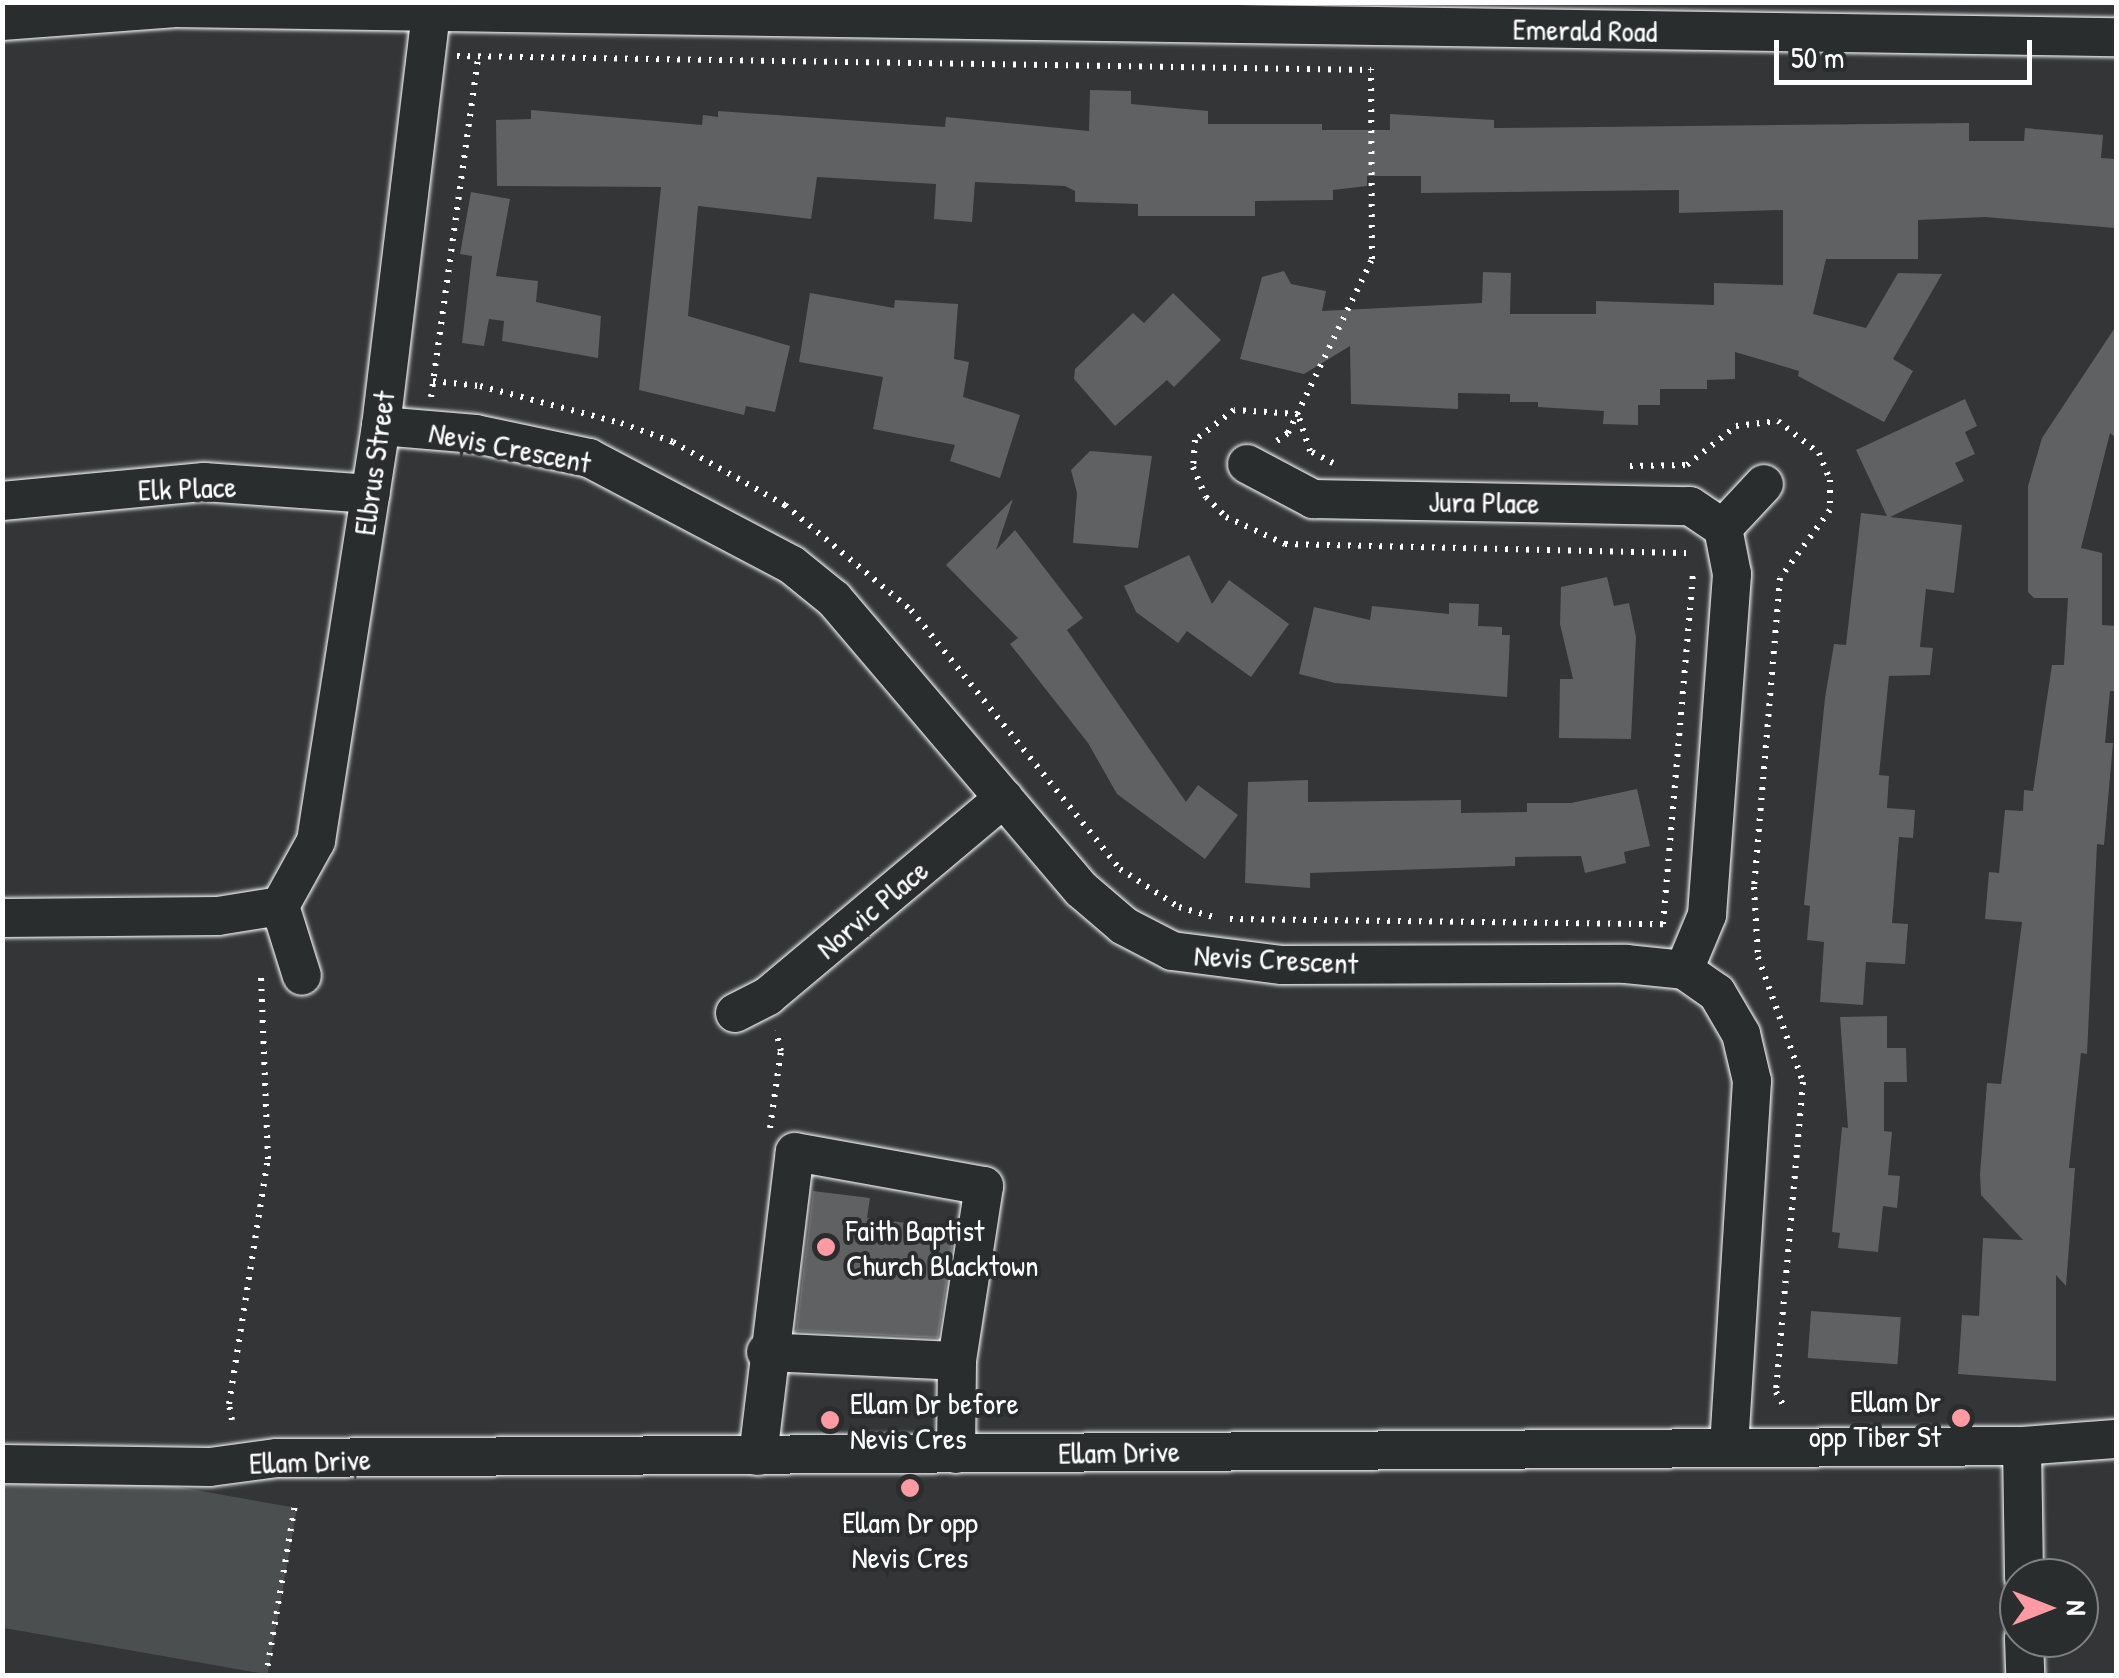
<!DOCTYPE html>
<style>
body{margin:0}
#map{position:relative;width:2119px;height:1678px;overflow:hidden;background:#333536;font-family:"Patrick Hand",sans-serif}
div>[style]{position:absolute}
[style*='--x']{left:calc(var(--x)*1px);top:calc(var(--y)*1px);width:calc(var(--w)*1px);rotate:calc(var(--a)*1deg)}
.green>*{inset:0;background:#4c4f50;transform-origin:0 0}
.building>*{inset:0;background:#5f6162;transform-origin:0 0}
.path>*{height:6px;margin-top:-3px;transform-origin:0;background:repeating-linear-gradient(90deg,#fff 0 2.5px,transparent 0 10.5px)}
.roads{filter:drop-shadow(0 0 2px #fff) drop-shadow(0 0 2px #fff)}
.minor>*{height:38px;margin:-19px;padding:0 19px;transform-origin:19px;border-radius:19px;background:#2a2d2e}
.dots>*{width:28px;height:28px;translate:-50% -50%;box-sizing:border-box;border:5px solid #2a2d2e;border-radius:50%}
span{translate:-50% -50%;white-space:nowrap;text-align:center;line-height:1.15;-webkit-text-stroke:8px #2a2d2e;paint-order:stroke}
.street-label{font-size:30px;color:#fff}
.poi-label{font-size:30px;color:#fff}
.left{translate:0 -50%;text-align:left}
.right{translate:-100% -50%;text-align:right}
.frame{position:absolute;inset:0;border:5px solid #fff;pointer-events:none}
.north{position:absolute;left:1999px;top:1558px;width:100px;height:100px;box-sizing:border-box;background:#2a2d2e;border:2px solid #7f8182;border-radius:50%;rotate:90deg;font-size:28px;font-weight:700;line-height:40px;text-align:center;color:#fff}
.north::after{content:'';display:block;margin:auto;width:35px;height:45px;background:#ff9aa2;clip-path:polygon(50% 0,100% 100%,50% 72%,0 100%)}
.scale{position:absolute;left:1774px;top:40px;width:258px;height:45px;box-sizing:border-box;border:5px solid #fff;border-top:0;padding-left:12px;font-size:30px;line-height:35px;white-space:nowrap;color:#fff;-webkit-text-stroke:8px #2a2d2e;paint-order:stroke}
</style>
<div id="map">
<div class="green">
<i style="left:297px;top:1508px;width:169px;height:294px;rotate:100deg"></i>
</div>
<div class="building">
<i style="clip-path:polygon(1090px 90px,1131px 91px,1131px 104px,1208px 111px,1208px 124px,1322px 124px,1322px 130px,1390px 130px,1390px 114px,1494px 120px,1494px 128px,1969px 123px,1969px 141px,2024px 141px,2025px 128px,2103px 135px,2101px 158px,2116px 159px,2116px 222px,2115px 228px,1985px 217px,1918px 220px,1918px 259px,1826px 259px,1813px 314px,1866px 328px,1898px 273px,1942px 274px,1893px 359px,1913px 371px,1884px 422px,1798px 376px,1799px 371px,1735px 352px,1735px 379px,1707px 380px,1707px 389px,1660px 389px,1660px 405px,1638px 405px,1638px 425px,1603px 424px,1604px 411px,1538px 407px,1538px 402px,1510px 402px,1510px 394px,1458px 393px,1458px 409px,1351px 404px,1350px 346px,1304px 374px,1240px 359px,1262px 277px,1284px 271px,1291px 284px,1326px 291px,1322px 311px,1482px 303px,1483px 272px,1511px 273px,1510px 314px,1596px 314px,1596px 301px,1714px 305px,1714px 283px,1783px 285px,1783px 210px,1679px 213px,1679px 190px,1421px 193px,1421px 176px,1367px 176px,1367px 186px,1333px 190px,1333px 200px,1255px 201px,1255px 216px,1138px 216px,1138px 204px,1075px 202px,1075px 191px,1065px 186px,975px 182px,972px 222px,934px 219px,936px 184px,817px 177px,811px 219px,698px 206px,688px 316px,790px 346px,775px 412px,746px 406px,744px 415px,639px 390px,661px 187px,497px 186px,496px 120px,531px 119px,531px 110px,702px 125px,703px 115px,718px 117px,718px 111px,945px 127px,946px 117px,1089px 131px)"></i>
<i style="clip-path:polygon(471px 192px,510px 199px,496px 276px,538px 281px,536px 302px,601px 316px,598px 358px,502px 341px,504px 321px,489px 319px,484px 346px,462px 343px,472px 256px,460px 254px)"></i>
<i style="clip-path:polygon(810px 293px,894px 308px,895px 300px,958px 304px,954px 359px,969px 362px,963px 397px,1020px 415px,1000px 478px,950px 461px,955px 445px,873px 429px,883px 377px,799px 362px)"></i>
<i style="clip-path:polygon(1173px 293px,1221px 340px,1174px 387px,1167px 380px,1115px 426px,1074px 379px,1075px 369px,1133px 313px,1144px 323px)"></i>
<i style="clip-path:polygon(2116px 326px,2116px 438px,2110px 433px,2081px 548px,2102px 553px,2102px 625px,2116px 626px,2116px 691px,2110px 691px,2105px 743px,2113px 743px,2104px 845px,2097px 844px,2087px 1054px,2081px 1053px,2069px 1168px,2075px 1168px,2066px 1286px,2056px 1275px,2056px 1381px,1958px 1374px,1962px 1315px,1979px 1316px,1983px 1238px,2023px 1240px,1981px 1195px,1980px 1174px,1987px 1083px,2001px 1084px,2022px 922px,1985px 919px,1989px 872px,1999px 873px,2005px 810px,2023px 811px,2024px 790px,2033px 791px,2052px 665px,2064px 665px,2068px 598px,2034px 598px,2028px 592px,2028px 486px,2042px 438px)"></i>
<i style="clip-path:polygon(1965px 399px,1977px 426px,1965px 432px,1975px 454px,1955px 463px,1964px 481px,1890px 517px,1962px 525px,1954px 593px,1926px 589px,1920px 647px,1933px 648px,1930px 675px,1889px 676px,1879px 775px,1889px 776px,1887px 808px,1915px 810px,1913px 838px,1899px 837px,1892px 923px,1908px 924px,1905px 964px,1866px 962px,1863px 1005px,1820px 1002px,1824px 942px,1807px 940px,1810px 906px,1804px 905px,1825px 698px,1834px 644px,1846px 645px,1861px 513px,1887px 516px,1856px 450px)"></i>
<i style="clip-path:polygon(1090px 451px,1152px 456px,1138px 548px,1073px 543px,1077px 493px,1071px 470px)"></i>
<i style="clip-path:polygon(1013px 499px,996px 550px,1015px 530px,1083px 618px,1067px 630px,1186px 802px,1198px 785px,1238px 815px,1205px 859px,1117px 794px,1088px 743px,1010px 644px,1018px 638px,946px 565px)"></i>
<i style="clip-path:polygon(1189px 555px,1212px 604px,1229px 580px,1289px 624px,1251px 677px,1187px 631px,1178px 643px,1136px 612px,1124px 586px)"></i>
<i style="clip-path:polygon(1607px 577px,1614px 606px,1629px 603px,1636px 637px,1631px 739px,1559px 738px,1560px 679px,1573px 679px,1560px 624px,1561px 587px)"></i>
<i style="clip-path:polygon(1449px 603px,1479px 604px,1478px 626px,1502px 627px,1502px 635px,1510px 635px,1507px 697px,1335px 683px,1299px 674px,1314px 607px,1370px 620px,1372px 606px,1449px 614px)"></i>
<i style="clip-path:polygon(1308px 780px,1308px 802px,1461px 800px,1461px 813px,1527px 812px,1527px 803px,1571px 803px,1637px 789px,1650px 846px,1624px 852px,1626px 863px,1585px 873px,1581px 856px,1515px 857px,1515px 866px,1310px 873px,1310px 888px,1245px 883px,1248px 782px)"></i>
<i style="clip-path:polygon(1887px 1016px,1887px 1048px,1906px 1048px,1907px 1082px,1884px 1082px,1884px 1131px,1892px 1132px,1888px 1175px,1900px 1176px,1897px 1208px,1883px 1206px,1878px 1252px,1838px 1248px,1840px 1233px,1832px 1232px,1842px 1127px,1848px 1128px,1840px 1017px)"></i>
<i style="clip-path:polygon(813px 1191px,870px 1198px,867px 1218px,955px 1229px,938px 1338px,796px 1331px)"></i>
<i style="left:1811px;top:1311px;width:90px;height:47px;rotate:4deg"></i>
</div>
<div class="path">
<i style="--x:457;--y:56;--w:914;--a:0.88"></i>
<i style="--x:433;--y:381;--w:47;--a:6.1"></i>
<i style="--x:480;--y:386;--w:146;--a:14.7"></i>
<i style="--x:621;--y:423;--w:55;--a:20.1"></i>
<i style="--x:673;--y:442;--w:129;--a:29.4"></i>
<i style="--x:785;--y:505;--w:164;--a:39.8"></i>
<i style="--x:911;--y:610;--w:333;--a:51.1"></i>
<i style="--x:1120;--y:869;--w:70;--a:32.8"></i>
<i style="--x:1179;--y:907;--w:40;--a:16"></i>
<i style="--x:431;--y:397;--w:343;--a:-82.1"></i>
<i style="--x:1277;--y:441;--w:14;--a:-36"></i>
<i style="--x:1288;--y:433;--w:193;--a:-64.2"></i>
<i style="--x:1372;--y:259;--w:190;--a:-90.3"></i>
<i style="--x:1333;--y:463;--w:26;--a:-152"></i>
<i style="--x:1310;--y:451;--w:39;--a:-108"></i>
<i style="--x:1298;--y:414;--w:64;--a:-176.4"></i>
<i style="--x:1234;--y:410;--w:49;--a:142.4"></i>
<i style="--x:1195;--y:440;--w:27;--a:94"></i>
<i style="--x:1193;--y:467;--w:33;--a:67"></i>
<i style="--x:1206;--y:497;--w:28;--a:45"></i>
<i style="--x:1226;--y:517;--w:65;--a:24.6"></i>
<i style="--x:1285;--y:544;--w:409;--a:1.3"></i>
<i style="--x:1630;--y:466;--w:57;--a:-1"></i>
<i style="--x:1687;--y:465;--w:63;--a:-38.5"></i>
<i style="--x:1736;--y:426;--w:42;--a:-6.8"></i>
<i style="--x:1778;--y:421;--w:52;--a:38"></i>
<i style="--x:1819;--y:453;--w:29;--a:68"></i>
<i style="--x:1830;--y:480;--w:30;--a:90"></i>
<i style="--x:1830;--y:510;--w:84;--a:126.3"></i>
<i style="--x:1780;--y:578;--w:310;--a:94.8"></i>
<i style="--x:1754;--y:887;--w:70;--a:86.7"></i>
<i style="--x:1758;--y:957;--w:133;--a:70.2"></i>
<i style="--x:1803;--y:1082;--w:311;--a:95"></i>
<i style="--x:1776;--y:1392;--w:18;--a:61"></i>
<i style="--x:1230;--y:919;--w:433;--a:0.7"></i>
<i style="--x:1663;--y:924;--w:354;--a:-85.1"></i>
<i style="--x:770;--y:1128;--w:78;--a:-81.9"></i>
<i style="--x:781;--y:1051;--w:21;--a:-104"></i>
<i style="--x:232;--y:1420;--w:16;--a:-101"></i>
<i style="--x:229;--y:1404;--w:248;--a:-81"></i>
<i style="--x:268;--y:1159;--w:184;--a:-92.2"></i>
<i style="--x:266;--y:1676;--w:173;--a:-80.4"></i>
</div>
<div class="roads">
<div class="minor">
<i style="--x:2;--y:21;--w:171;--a:-4.3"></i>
<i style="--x:173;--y:8;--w:1943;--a:0.86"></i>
<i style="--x:381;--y:426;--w:95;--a:4.8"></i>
<i style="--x:476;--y:434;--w:116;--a:12"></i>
<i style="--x:589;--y:458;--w:229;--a:27.8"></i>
<i style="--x:792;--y:565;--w:54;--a:39"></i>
<i style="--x:834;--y:599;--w:382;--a:49.6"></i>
<i style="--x:1082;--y:890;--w:55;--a:40.6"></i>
<i style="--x:1124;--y:926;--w:54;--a:27.5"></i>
<i style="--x:1172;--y:951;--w:111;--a:7.3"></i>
<i style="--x:1282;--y:965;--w:344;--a:-0.2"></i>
<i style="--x:1626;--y:964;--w:58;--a:5.9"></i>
<i style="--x:1684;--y:970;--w:40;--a:34.9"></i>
<i style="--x:1717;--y:993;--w:48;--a:59.7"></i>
<i style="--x:1741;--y:1034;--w:48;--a:76.8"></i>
<i style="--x:1752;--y:1081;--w:366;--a:93.6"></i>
<i style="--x:1247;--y:464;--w:75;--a:27.9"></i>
<i style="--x:1313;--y:499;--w:377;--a:1.1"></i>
<i style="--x:1690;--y:506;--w:40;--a:34"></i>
<i style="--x:2;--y:501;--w:203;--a:-5.4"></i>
<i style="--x:204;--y:482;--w:167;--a:4.1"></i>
<i style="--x:280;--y:906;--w:73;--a:72.6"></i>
<i style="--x:2;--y:918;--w:216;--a:-0.5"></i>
<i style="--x:218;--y:916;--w:63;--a:-9.2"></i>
<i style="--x:280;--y:906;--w:74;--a:-61"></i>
<i style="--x:316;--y:841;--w:420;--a:-81.1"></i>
<i style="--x:381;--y:426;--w:419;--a:-83.1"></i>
<i style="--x:1684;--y:970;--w:60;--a:-67.3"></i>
<i style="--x:1707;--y:915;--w:342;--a:-85.8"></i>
<i style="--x:1732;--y:574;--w:47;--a:-101.1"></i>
<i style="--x:1723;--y:528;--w:60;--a:-47"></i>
<i style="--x:735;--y:1013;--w:37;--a:-27"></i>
<i style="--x:768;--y:996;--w:308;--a:-40"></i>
<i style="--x:766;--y:1352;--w:191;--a:2.7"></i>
<i style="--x:2022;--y:1446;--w:132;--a:89.1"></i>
<i style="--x:758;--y:1456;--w:306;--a:-83.1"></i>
<i style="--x:795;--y:1152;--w:192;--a:10.2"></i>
<i style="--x:984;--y:1186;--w:177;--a:98.8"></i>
<i style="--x:957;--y:1361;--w:93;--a:90.6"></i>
<i style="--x:2;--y:1464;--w:208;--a:0.8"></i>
<i style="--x:210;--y:1467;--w:68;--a:-7.7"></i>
<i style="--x:277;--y:1458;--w:1745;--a:-0.39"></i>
<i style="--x:2022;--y:1446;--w:94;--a:-4.3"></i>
<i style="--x:2024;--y:1638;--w:38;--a:88"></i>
</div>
</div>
<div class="dots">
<i style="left:826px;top:1247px;background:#ff9aa2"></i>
<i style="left:1961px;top:1418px;background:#ff9aa2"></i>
<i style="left:830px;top:1420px;background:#ff9aa2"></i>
<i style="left:910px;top:1488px;background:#ff9aa2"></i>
</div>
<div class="street-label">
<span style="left:1585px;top:30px;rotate:1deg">Emerald Road</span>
<span style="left:510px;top:447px;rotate:11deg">Nevis Crescent</span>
<span style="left:374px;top:463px;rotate:-82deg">Elbrus Street</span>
<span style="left:187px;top:488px;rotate:-2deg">Elk Place</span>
<span style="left:1484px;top:502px;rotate:1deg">Jura Place</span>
<span style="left:872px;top:909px;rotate:-40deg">Norvic Place</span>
<span style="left:1276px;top:959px;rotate:3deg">Nevis Crescent</span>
<span style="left:1119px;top:1452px;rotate:-1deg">Ellam Drive</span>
<span style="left:310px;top:1461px;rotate:-2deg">Ellam Drive</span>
</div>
<div class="poi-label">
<span class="left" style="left:846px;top:1247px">Faith Baptist<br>Church Blacktown</span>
<span class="right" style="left:1941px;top:1418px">Ellam Dr<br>opp Tiber St</span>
<span class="left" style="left:850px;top:1420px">Ellam Dr before<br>Nevis Cres</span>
<span style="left:910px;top:1539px">Ellam Dr opp<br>Nevis Cres</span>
</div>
<div class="frame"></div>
<div class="north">N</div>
<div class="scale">50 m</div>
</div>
